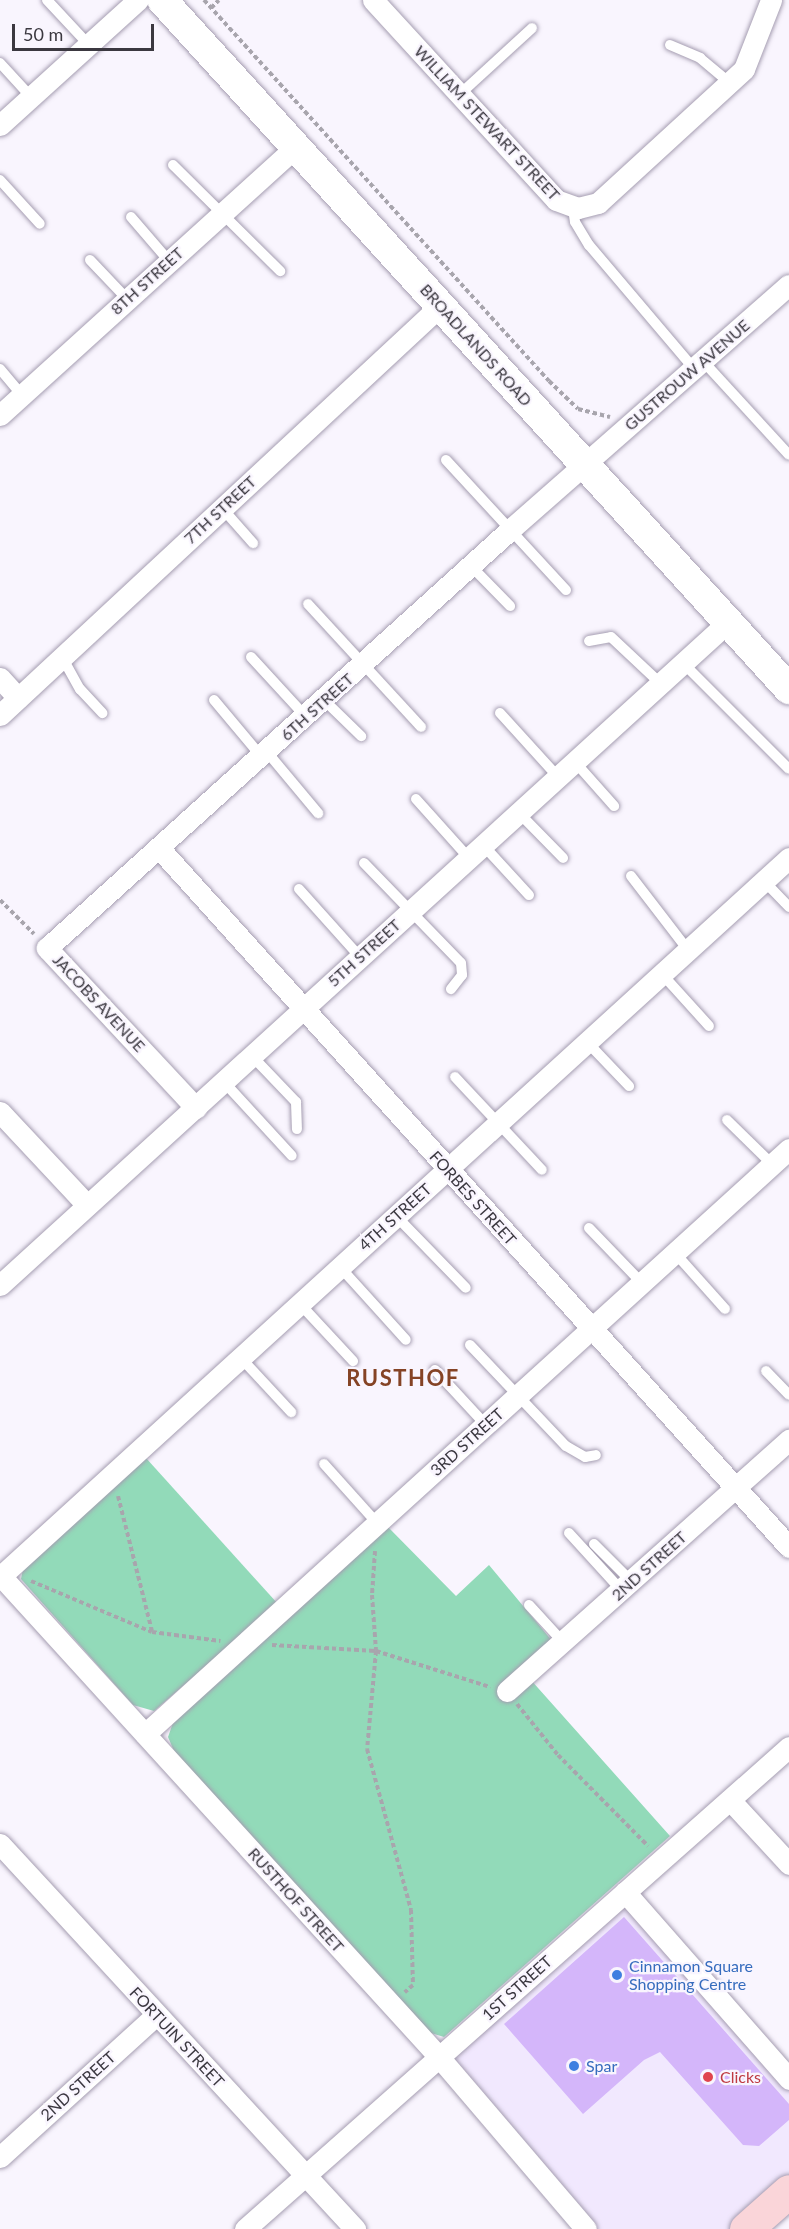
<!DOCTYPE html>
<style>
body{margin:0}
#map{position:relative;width:789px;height:2229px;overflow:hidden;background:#f9f5fe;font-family:Lato,sans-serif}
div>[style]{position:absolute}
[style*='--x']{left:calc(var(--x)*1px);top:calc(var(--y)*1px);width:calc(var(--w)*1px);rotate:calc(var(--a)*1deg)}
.built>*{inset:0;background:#f1e8fe}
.green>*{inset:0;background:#92dab9}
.building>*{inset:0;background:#d4b6fa}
.path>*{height:4px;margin-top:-2px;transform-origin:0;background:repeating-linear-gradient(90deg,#a8a5ad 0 4.5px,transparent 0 7.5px)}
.roads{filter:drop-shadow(0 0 2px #a59db1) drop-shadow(0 0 2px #a59db1)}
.service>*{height:10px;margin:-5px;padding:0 5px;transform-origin:5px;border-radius:5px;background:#fff}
.minor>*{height:21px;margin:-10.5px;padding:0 10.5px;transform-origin:10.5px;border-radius:10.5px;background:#fff}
.secondary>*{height:30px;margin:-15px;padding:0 15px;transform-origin:15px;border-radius:15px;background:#fff}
.primary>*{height:33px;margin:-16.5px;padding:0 16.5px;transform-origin:16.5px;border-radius:16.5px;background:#fad5d9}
.dots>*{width:16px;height:16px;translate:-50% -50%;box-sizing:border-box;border:3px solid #f9f5fe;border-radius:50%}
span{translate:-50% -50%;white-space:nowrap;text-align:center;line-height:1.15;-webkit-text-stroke:4.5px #f9f5fe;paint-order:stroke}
.street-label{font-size:16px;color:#3b3840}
.shop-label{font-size:16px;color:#366cbe}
.left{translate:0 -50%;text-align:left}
.health-label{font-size:16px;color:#be3a42}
.district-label{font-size:22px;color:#854325;font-weight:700;letter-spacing:1.5px}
.scale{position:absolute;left:12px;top:24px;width:142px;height:27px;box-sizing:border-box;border:3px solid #3b3840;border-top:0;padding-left:8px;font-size:18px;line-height:21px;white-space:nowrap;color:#3b3840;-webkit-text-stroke:4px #f9f5fe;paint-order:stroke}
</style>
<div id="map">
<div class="built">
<i style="clip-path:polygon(625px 1894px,789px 2082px,789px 2209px,766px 2229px,586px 2229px,438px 2059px)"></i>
</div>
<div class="green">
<i style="clip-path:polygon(146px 1458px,278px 1604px,154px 1711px,133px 1705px,21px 1579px,23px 1569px)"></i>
<i style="clip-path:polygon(387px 1526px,456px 1596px,489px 1565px,553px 1642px,522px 1670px,670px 1836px,444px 2037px,431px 2033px,174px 1751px,168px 1737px,174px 1720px)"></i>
</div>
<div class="building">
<i style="clip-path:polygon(624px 1917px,789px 2104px,789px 2120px,759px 2146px,743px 2145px,660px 2052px,644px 2060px,583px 2114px,504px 2024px)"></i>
</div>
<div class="path">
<i style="--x:204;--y:0;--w:514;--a:47.84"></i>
<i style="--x:549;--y:381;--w:40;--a:44"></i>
<i style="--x:578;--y:409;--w:33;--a:14"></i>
<i style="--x:211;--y:8;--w:11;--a:-45"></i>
<i style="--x:0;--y:900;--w:48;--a:45"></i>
<i style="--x:118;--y:1496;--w:139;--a:75.9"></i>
<i style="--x:375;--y:1551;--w:44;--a:93.9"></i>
<i style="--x:372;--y:1595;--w:56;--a:85.9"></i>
<i style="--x:376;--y:1651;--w:98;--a:95.2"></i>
<i style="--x:367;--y:1749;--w:167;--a:74.7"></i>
<i style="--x:411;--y:1910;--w:75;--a:88.5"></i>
<i style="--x:413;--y:1985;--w:11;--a:139"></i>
<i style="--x:31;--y:1581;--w:131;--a:22.9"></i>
<i style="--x:152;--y:1632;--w:69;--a:7.5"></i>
<i style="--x:272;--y:1645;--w:104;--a:3.3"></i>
<i style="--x:376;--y:1651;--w:120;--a:17.5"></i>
<i style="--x:517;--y:1704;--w:65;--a:51.2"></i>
<i style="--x:558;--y:1755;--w:128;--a:45.3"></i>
</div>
<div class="roads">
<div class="service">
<i style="--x:47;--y:0;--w:62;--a:47"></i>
<i style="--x:670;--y:45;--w:33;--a:23"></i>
<i style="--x:700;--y:58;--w:38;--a:40"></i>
<i style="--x:0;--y:63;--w:46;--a:47.6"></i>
<i style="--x:459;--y:95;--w:99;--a:-42.5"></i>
<i style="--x:173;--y:165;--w:151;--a:44.7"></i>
<i style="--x:0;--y:180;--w:59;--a:47.7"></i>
<i style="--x:573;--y:208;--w:14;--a:82"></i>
<i style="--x:575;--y:222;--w:27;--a:59"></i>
<i style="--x:589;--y:245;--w:162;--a:49.7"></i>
<i style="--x:131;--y:217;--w:58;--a:49.2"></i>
<i style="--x:90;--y:260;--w:54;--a:46.5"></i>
<i style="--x:703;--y:361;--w:127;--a:47.5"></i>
<i style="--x:0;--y:369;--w:34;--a:50"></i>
<i style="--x:446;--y:460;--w:177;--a:47.3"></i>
<i style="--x:222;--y:508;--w:47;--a:48.5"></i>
<i style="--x:471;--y:566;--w:56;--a:45.7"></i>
<i style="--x:308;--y:604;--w:167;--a:47.4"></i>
<i style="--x:589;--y:641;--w:22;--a:-10"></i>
<i style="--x:611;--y:637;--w:69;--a:43.2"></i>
<i style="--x:62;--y:657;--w:37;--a:61"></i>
<i style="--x:80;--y:689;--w:33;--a:47"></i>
<i style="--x:251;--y:657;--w:80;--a:47.5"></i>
<i style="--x:684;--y:664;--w:148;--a:45"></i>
<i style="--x:214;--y:700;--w:73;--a:50"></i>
<i style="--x:324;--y:700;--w:52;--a:44.2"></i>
<i style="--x:500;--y:713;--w:86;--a:47.8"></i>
<i style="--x:267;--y:752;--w:80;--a:50.1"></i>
<i style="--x:575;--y:762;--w:59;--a:48.4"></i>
<i style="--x:416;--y:799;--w:79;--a:48.1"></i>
<i style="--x:519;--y:813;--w:63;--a:45.6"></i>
<i style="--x:483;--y:845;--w:68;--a:47.4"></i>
<i style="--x:364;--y:863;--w:139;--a:45.9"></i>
<i style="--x:461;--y:963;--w:12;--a:85"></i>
<i style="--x:462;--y:975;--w:18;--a:128"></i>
<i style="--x:631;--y:876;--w:93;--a:52.4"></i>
<i style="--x:764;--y:881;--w:36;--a:46"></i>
<i style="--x:299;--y:889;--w:91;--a:48.1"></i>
<i style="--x:662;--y:974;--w:70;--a:47.9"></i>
<i style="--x:587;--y:1042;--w:61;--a:46.3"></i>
<i style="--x:252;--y:1056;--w:64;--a:46.3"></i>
<i style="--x:296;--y:1102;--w:27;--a:88"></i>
<i style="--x:455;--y:1077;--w:127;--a:46.9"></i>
<i style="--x:224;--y:1082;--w:100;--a:47.4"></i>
<i style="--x:727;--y:1120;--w:63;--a:44.4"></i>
<i style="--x:396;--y:1216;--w:100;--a:45.8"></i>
<i style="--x:589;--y:1228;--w:76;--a:46.1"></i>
<i style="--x:675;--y:1253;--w:75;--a:48.2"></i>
<i style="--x:340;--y:1267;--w:98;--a:47.9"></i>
<i style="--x:300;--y:1304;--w:78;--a:47.1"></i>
<i style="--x:470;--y:1345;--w:139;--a:46.5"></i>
<i style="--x:566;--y:1446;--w:22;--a:30"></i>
<i style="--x:585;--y:1457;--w:11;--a:-10"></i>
<i style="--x:241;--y:1358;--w:74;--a:47.2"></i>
<i style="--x:435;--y:1370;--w:75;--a:47.2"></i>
<i style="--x:766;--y:1371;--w:33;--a:46"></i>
<i style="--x:324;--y:1464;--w:79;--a:48.1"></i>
<i style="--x:569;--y:1533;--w:77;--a:47.6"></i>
<i style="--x:594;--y:1544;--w:52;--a:45"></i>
<i style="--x:529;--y:1605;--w:50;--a:47.4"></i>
</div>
<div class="minor">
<i style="--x:373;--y:0;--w:271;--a:47.5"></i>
<i style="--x:556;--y:200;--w:23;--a:20"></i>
<i style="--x:578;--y:208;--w:21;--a:-14"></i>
<i style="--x:598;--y:203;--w:198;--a:-42.5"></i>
<i style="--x:744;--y:69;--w:74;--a:-68.6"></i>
<i style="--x:0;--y:125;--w:186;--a:-42.2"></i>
<i style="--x:0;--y:415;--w:399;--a:-42.2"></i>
<i style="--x:0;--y:678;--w:27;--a:48"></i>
<i style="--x:0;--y:715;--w:601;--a:-42.91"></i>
<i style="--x:159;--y:848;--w:941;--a:47.97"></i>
<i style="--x:196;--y:1108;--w:219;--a:-133"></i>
<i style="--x:47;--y:948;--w:627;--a:-42.09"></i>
<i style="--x:512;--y:528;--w:368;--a:-41.3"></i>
<i style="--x:0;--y:1112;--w:127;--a:46.9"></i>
<i style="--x:0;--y:1285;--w:985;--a:-42.32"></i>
<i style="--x:0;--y:1575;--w:652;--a:47.67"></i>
<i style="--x:439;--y:2057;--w:226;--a:49.5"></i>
<i style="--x:1;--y:1576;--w:1066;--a:-42.34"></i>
<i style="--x:507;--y:1691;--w:378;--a:-41.7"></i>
<i style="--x:145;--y:1734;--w:870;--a:-42.25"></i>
<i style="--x:730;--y:1800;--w:87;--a:47.3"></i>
<i style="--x:0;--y:1844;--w:524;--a:47.32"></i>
<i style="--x:625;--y:1892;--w:249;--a:48.7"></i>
<i style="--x:0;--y:2157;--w:211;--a:-42.3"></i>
<i style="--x:245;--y:2229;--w:727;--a:-41.54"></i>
</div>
<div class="secondary">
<i style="--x:162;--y:0;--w:932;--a:47.7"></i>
</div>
<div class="primary">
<i style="--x:746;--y:2229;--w:57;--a:-41.5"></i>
</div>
</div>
<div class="dots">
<i style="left:617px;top:1975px;background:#3f7fe0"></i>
<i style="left:574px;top:2066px;background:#3f7fe0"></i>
<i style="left:708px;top:2077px;background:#e0444e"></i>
</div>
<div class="street-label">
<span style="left:487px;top:123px;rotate:47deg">WILLIAM STEWART STREET</span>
<span style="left:147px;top:281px;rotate:-42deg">8TH STREET</span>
<span style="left:476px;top:345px;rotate:48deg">BROADLANDS ROAD</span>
<span style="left:687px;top:375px;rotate:-41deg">GUSTROUW AVENUE</span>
<span style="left:220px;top:510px;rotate:-43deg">7TH STREET</span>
<span style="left:317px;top:707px;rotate:-42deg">6TH STREET</span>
<span style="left:364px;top:953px;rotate:-42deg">5TH STREET</span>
<span style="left:99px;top:1003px;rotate:47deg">JACOBS AVENUE</span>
<span style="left:473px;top:1198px;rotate:48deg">FORBES STREET</span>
<span style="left:395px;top:1217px;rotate:-42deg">4TH STREET</span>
<span style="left:467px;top:1442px;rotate:-42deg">3RD STREET</span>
<span style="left:649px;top:1566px;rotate:-42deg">2ND STREET</span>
<span style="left:296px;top:1900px;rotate:48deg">RUSTHOF STREET</span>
<span style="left:517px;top:1988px;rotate:-42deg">1ST STREET</span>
<span style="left:177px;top:2037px;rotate:47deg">FORTUIN STREET</span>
<span style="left:78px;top:2086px;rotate:-42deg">2ND STREET</span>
</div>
<div class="shop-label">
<span class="left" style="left:629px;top:1975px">Cinnamon Square<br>Shopping Centre</span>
<span class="left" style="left:586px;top:2066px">Spar</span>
</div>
<div class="health-label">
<span class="left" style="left:720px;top:2077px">Clicks</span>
</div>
<div class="district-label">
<span style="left:403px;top:1378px">RUSTHOF</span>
</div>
<div class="scale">50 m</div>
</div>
